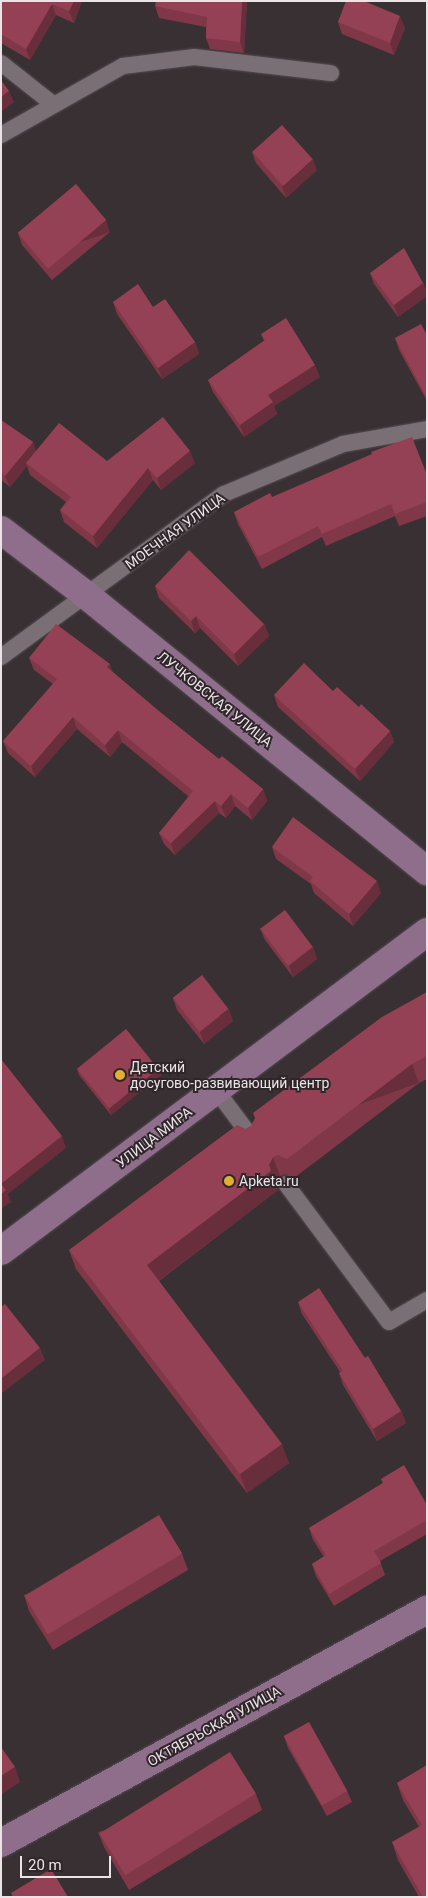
<!DOCTYPE html>
<meta charset="utf-8">
<style>
body{margin:0}
#map{position:relative;width:428px;height:1898px;overflow:hidden;background:#393034;font-family:Roboto,sans-serif}
div>[style]{position:absolute}
[style*='--x']{left:calc(var(--x)*1px);top:calc(var(--y)*1px);width:calc(var(--w)*1px);rotate:calc(var(--a)*1deg)}
.roads{filter:drop-shadow(0 0 1px #554d51) drop-shadow(0 0 1px #554d51)}
.lane>*{height:16px;margin:-8px;padding:0 8px;transform-origin:8px;border-radius:8px;background:#796f74}
.secondary>*{height:28px;margin:-14px;padding:0 14px;transform-origin:14px;border-radius:14px;background:#8f6e8b}
.wall>*{inset:0;background:#803849}
.shaded-wall>*{inset:0;background:#682e3c;transform-origin:0 0}
.building>*{inset:0;background:#954155;transform-origin:0 0}
.dots>*{width:14px;height:14px;translate:-50% -50%;box-sizing:border-box;border:2px solid #2f262a;border-radius:50%}
span{translate:-50% -50%;white-space:nowrap;text-align:center;line-height:1.15;-webkit-text-stroke:4px #2f262a;paint-order:stroke}
.street-label{font-size:14px;color:#eae4e7}
.poi-label{font-size:14px;color:#eae4e7}
.left{translate:0 -50%;text-align:left}
.frame{position:absolute;inset:0;border:2px solid #eae4e7;pointer-events:none}
.scale{position:absolute;left:20px;top:1856px;width:91px;height:22px;box-sizing:border-box;border:2px solid #eae4e7;border-top:0;padding-left:6px;font-size:15px;line-height:18px;white-space:nowrap;color:#eae4e7;-webkit-text-stroke:4px #2f262a;paint-order:stroke}
</style>
<div id="map">
<div class="roads">
<div class="lane">
<i style="--x:1;--y:63;--w:66;--a:38.3"></i>
<i style="--x:1;--y:135;--w:140;--a:-29.5"></i>
<i style="--x:123;--y:66;--w:72;--a:-7.2"></i>
<i style="--x:194;--y:57;--w:138;--a:6.7"></i>
<i style="--x:1;--y:657;--w:276;--a:-36.2"></i>
<i style="--x:224;--y:494;--w:129;--a:-22.8"></i>
<i style="--x:343;--y:444;--w:85;--a:-10.1"></i>
<i style="--x:216;--y:1090;--w:60;--a:53.1"></i>
<i style="--x:286;--y:1184;--w:172;--a:53.3"></i>
<i style="--x:389;--y:1322;--w:44;--a:-30.1"></i>
</div>
<div class="secondary">
<i style="--x:1;--y:530;--w:107;--a:37.4"></i>
<i style="--x:86;--y:595;--w:439;--a:39"></i>
<i style="--x:1;--y:1251;--w:532;--a:-36.83"></i>
<i style="--x:1;--y:1843;--w:486;--a:-28.7"></i>
</div>
</div>
<div class="wall">
<i style="clip-path:polygon(1px 1px,82px 1px,74px 23px,56px 15px,30px 60px,1px 43px)"></i>
<i style="clip-path:polygon(247px 1px,244px 53px,210px 49px,206px 38px,206px 27px,159px 18px,155px 6px)"></i>
<i style="clip-path:polygon(338px 22px,405px 28px,394px 55px,342px 34px)"></i>
<i style="clip-path:polygon(252px 152px,317px 170px,286px 198px,256px 163px)"></i>
<i style="clip-path:polygon(110px 232px,52px 280px,22px 245px,18px 233px)"></i>
<i style="clip-path:polygon(370px 273px,423px 283px,427px 293px,427px 296px,398px 317px,374px 284px)"></i>
<i style="clip-path:polygon(113px 302px,153px 307px,195px 342px,199px 354px,162px 379px,117px 314px)"></i>
<i style="clip-path:polygon(261px 334px,320px 377px,274px 406px,277px 414px,244px 437px,213px 392px,208px 380px,264px 341px)"></i>
<i style="clip-path:polygon(427px 335px,427px 401px,399px 350px,395px 338px)"></i>
<i style="clip-path:polygon(1px 420px,33px 442px,36px 451px,107px 461px,195px 463px,161px 490px,153px 480px,97px 548px,64px 522px,60px 510px,66px 502px,30px 475px,27px 466px,10px 487px,1px 480px)"></i>
<i style="clip-path:polygon(427px 475px,427px 516px,399px 526px,395px 516px,326px 546px,322px 537px,262px 569px,238px 524px,234px 512px,272px 497px)"></i>
<i style="clip-path:polygon(155px 586px,264px 624px,269px 636px,238px 666px,200px 628px,195px 633px,159px 598px)"></i>
<i style="clip-path:polygon(29px 658px,112px 672px,160px 712px,219px 759px,263px 789px,267px 801px,252px 820px,235px 806px,226px 818px,219px 813px,175px 855px,164px 844px,159px 833px,189px 797px,122px 742px,110px 757px,77px 729px,35px 777px,8px 753px,3px 741px,53px 684px,34px 670px)"></i>
<i style="clip-path:polygon(333px 691px,359px 707px,390px 731px,394px 742px,360px 781px,278px 707px,274px 695px)"></i>
<i style="clip-path:polygon(272px 847px,381px 893px,353px 926px,314px 893px,311px 884px,276px 859px)"></i>
<i style="clip-path:polygon(260px 928px,313px 947px,317px 959px,293px 977px,265px 940px)"></i>
<i style="clip-path:polygon(427px 992px,427px 1079px,419px 1083px,294px 1178px,285px 1174px,280px 1176px,276px 1185px,278px 1190px,159px 1281px,289px 1463px,247px 1493px,76px 1269px,69px 1250px,246px 1129px,251px 1126px)"></i>
<i style="clip-path:polygon(173px 998px,233px 1021px,204px 1044px,177px 1010px)"></i>
<i style="clip-path:polygon(77px 1069px,158px 1069px,161px 1075px,111px 1115px,79px 1075px)"></i>
<i style="clip-path:polygon(298px 1302px,365px 1358px,401px 1411px,406px 1423px,377px 1441px,343px 1385px,339px 1373px,340px 1372px,302px 1314px)"></i>
<i style="clip-path:polygon(381px 1479px,427px 1505px,427px 1534px,380px 1561px,385px 1575px,334px 1606px,316px 1576px,312px 1564px,324px 1557px,313px 1540px,309px 1528px,383px 1483px)"></i>
<i style="clip-path:polygon(182px 1554px,188px 1570px,53px 1650px,29px 1611px,24px 1595px)"></i>
<i style="clip-path:polygon(284px 1736px,347px 1791px,352px 1802px,327px 1816px,288px 1748px)"></i>
<i style="clip-path:polygon(427px 1765px,427px 1897px,419px 1897px,398px 1860px,392px 1842px,419px 1827px,403px 1800px,397px 1783px)"></i>
<i style="clip-path:polygon(256px 1794px,262px 1810px,129px 1890px,104px 1847px,98px 1832px)"></i>
</div>
<div class="shaded-wall">
<i style="clip-path:polygon(74px 1px,82px 1px,74px 23px,69px 11px)"></i>
<i style="clip-path:polygon(242px 1px,247px 1px,244px 53px,240px 42px)"></i>
<i style="clip-path:polygon(52px 4px,56px 15px,30px 60px,26px 49px)"></i>
<i style="clip-path:polygon(400px 16px,405px 28px,394px 55px,390px 43px)"></i>
<i style="clip-path:polygon(9px 91px,14px 102px,1px 112px,1px 97px)"></i>
<i style="clip-path:polygon(313px 159px,317px 170px,286px 198px,282px 186px)"></i>
<i style="left:106px;top:220px;width:13px;height:75px;rotate:72deg"></i>
<i style="clip-path:polygon(423px 283px,427px 293px,427px 296px,398px 317px,394px 305px)"></i>
<i style="clip-path:polygon(195px 342px,199px 354px,162px 379px,158px 368px)"></i>
<i style="clip-path:polygon(315px 365px,320px 377px,274px 406px,277px 414px,244px 437px,240px 425px,268px 395px)"></i>
<i style="clip-path:polygon(33px 442px,37px 454px,26px 463px,27px 466px,10px 487px,5px 476px)"></i>
<i style="clip-path:polygon(190px 451px,195px 463px,161px 490px,157px 478px)"></i>
<i style="clip-path:polygon(148px 468px,153px 480px,97px 548px,93px 536px)"></i>
<i style="clip-path:polygon(196px 616px,200px 628px,195px 633px,191px 621px)"></i>
<i style="clip-path:polygon(264px 624px,269px 636px,238px 666px,234px 654px)"></i>
<i style="clip-path:polygon(110px 664px,114px 676px,107px 667px)"></i>
<i style="clip-path:polygon(73px 717px,77px 729px,35px 777px,31px 766px)"></i>
<i style="clip-path:polygon(118px 730px,122px 742px,110px 757px,105px 745px)"></i>
<i style="clip-path:polygon(390px 731px,394px 742px,360px 781px,355px 769px)"></i>
<i style="clip-path:polygon(263px 789px,267px 801px,252px 820px,248px 808px)"></i>
<i style="clip-path:polygon(231px 794px,235px 806px,226px 818px,221px 806px)"></i>
<i style="clip-path:polygon(215px 801px,219px 813px,175px 855px,171px 843px)"></i>
<i style="clip-path:polygon(377px 881px,381px 893px,353px 926px,349px 914px)"></i>
<i style="clip-path:polygon(313px 947px,317px 959px,293px 977px,289px 966px)"></i>
<i style="clip-path:polygon(229px 1009px,233px 1021px,204px 1044px,200px 1032px)"></i>
<i style="left:412px;top:1064px;width:20px;height:157px;rotate:70deg"></i>
<i style="clip-path:polygon(158px 1069px,161px 1075px,111px 1115px,109px 1109px)"></i>
<i style="clip-path:polygon(62px 1136px,66px 1148px,8px 1194px,11px 1202px,1px 1209px,1px 1184px)"></i>
<i style="clip-path:polygon(273px 1157px,280px 1176px,276px 1185px,278px 1190px,154px 1284px,147px 1265px,269px 1165px)"></i>
<i style="clip-path:polygon(40px 1348px,45px 1360px,1px 1394px,1px 1379px)"></i>
<i style="clip-path:polygon(401px 1411px,406px 1423px,377px 1441px,373px 1429px)"></i>
<i style="clip-path:polygon(282px 1444px,289px 1463px,247px 1493px,240px 1474px)"></i>
<i style="clip-path:polygon(15px 1767px,20px 1782px,1px 1795px,1px 1776px)"></i>
</div>
<div class="building">
<i style="clip-path:polygon(1px 1px,74px 1px,69px 11px,52px 4px,26px 49px,1px 34px)"></i>
<i style="clip-path:polygon(156px 1px,242px 1px,240px 42px,206px 38px,207px 17px,155px 6px)"></i>
<i style="clip-path:polygon(346px 1px,364px 1px,400px 16px,390px 43px,338px 22px)"></i>
<i style="clip-path:polygon(1px 80px,9px 91px,1px 97px)"></i>
<i style="left:282px;top:125px;width:46px;height:40px;rotate:48deg"></i>
<i style="left:76px;top:184px;width:47px;height:76px;rotate:50deg"></i>
<i style="clip-path:polygon(404px 248px,423px 283px,394px 305px,370px 273px)"></i>
<i style="clip-path:polygon(138px 284px,153px 307px,165px 299px,195px 342px,158px 368px,113px 302px)"></i>
<i style="clip-path:polygon(286px 318px,315px 365px,268px 395px,273px 402px,240px 425px,208px 380px,265px 340px,261px 334px)"></i>
<i style="clip-path:polygon(421px 324px,427px 335px,427px 395px,426px 396px,395px 338px)"></i>
<i style="clip-path:polygon(163px 417px,190px 451px,157px 478px,148px 468px,93px 536px,60px 510px,71px 497px,26px 463px,59px 423px,107px 461px)"></i>
<i style="clip-path:polygon(1px 420px,33px 442px,5px 476px,1px 472px)"></i>
<i style="clip-path:polygon(412px 437px,427px 475px,427px 502px,395px 514px,391px 504px,322px 534px,318px 526px,258px 557px,234px 512px,270px 493px,272px 497px,372px 454px,371px 452px)"></i>
<i style="clip-path:polygon(189px 550px,264px 624px,234px 654px,196px 616px,191px 621px,155px 586px)"></i>
<i style="clip-path:polygon(56px 624px,110px 664px,107px 667px,160px 712px,219px 759px,222px 756px,263px 789px,248px 808px,231px 794px,221px 806px,215px 801px,171px 843px,159px 833px,193px 791px,118px 730px,105px 745px,73px 717px,31px 766px,3px 741px,57px 679px,29px 658px)"></i>
<i style="clip-path:polygon(304px 663px,333px 691px,337px 687px,359px 707px,361px 704px,390px 731px,355px 769px,274px 695px)"></i>
<i style="clip-path:polygon(293px 817px,377px 881px,349px 914px,310px 881px,313px 877px,272px 847px)"></i>
<i style="left:285px;top:910px;width:46px;height:31px;rotate:53deg"></i>
<i style="left:202px;top:975px;width:43px;height:37px;rotate:52deg"></i>
<i style="clip-path:polygon(427px 992px,427px 1056px,412px 1064px,287px 1159px,278px 1155px,273px 1157px,269px 1165px,271px 1171px,147px 1265px,282px 1444px,240px 1474px,69px 1250px,237px 1125px,246px 1129px,251px 1126px,255px 1118px,253px 1113px,382px 1017px)"></i>
<i style="left:126px;top:1029px;width:51px;height:63px;rotate:51deg"></i>
<i style="clip-path:polygon(1px 1059px,62px 1136px,1px 1184px,6px 1190px,1px 1194px)"></i>
<i style="clip-path:polygon(319px 1288px,365px 1358px,368px 1356px,401px 1411px,373px 1429px,339px 1373px,343px 1371px,298px 1302px)"></i>
<i style="clip-path:polygon(5px 1304px,40px 1348px,1px 1379px,1px 1307px)"></i>
<i style="clip-path:polygon(404px 1465px,427px 1505px,427px 1520px,374px 1551px,381px 1563px,329px 1594px,312px 1564px,326px 1555px,309px 1528px,383px 1483px,381px 1479px)"></i>
<i style="left:159px;top:1515px;width:45px;height:157px;rotate:59deg"></i>
<i style="left:309px;top:1722px;width:79px;height:29px;rotate:61deg"></i>
<i style="clip-path:polygon(1px 1747px,15px 1767px,1px 1776px)"></i>
<i style="left:230px;top:1752px;width:49px;height:154px;rotate:58deg"></i>
<i style="clip-path:polygon(427px 1765px,427px 1897px,423px 1897px,392px 1842px,422px 1825px,397px 1783px)"></i>
<i style="clip-path:polygon(51px 1869px,68px 1897px,13px 1897px,11px 1893px)"></i>
</div>
<div class="dots">
<i style="left:120px;top:1075px;background:#dfb034"></i>
<i style="left:229px;top:1181px;background:#dfb034"></i>
</div>
<div class="street-label">
<span style="left:175px;top:531px;rotate:-36deg">МОЕЧНАЯ УЛИЦА</span>
<span style="left:215px;top:699px;rotate:39deg">ЛУЧКОВСКАЯ УЛИЦА</span>
<span style="left:154px;top:1137px;rotate:-37deg">УЛИЦА МИРА</span>
<span style="left:214px;top:1726px;rotate:-29deg">ОКТЯБРЬСКАЯ УЛИЦА</span>
</div>
<div class="poi-label">
<span class="left" style="left:130px;top:1075px">Детский<br>досугово-развивающий центр</span>
<span class="left" style="left:239px;top:1181px">Apketa.ru</span>
</div>
<div class="frame"></div>
<div class="scale">20 m</div>
</div>
